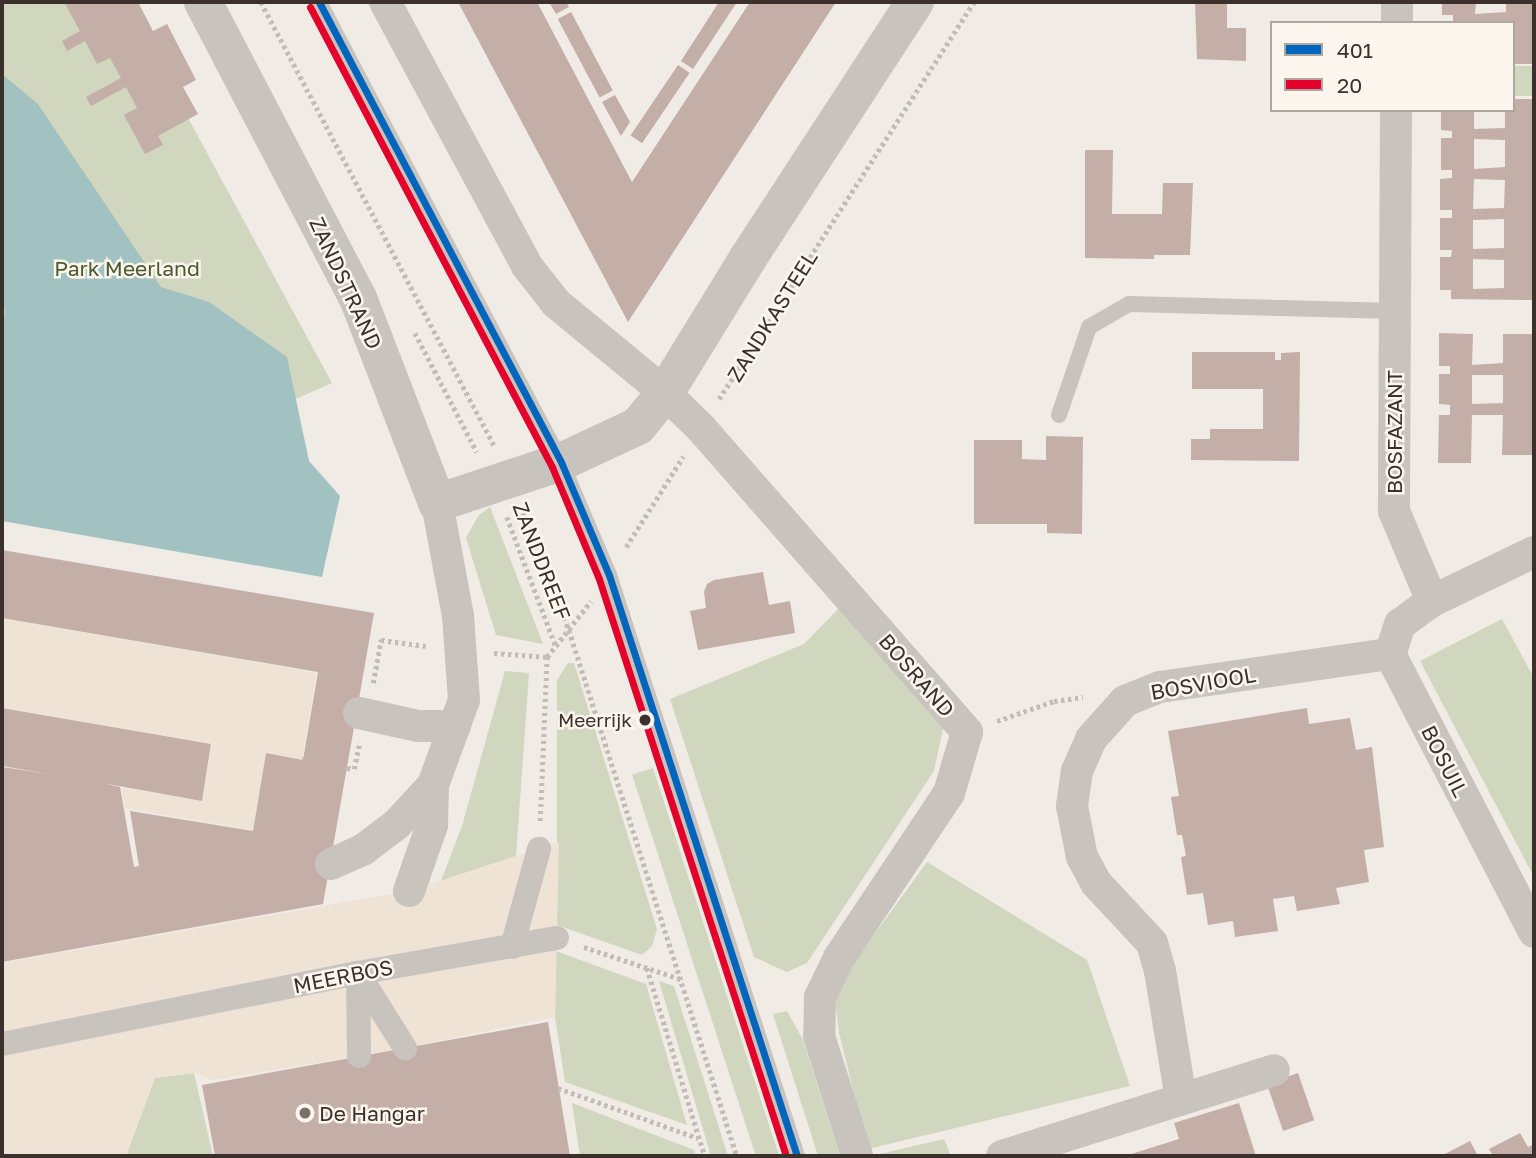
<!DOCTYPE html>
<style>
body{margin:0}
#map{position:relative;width:1536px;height:1158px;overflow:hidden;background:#f0ebe5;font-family:"Golos Text",sans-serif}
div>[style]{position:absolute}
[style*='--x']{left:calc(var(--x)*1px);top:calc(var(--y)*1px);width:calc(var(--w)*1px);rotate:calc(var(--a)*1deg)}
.green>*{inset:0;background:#d1d6bf;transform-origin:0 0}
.plaza>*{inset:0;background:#eee3d5}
.water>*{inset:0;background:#a1c2c1}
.building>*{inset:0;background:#c3afa7;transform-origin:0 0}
.path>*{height:4.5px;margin-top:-2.25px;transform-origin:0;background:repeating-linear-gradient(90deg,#c2bbb6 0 3.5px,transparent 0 7px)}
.service>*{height:16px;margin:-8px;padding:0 8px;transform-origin:8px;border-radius:8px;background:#c9c3be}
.pedestrian>*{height:24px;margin:-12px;padding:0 12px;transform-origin:12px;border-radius:12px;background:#c9c3be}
.minor>*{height:32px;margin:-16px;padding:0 16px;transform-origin:16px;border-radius:16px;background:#c9c3be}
.tertiary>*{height:38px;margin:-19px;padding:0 19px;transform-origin:19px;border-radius:19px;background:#c9c3be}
.bus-1>*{height:7px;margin:-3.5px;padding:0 3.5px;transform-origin:3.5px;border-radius:3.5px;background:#0065bd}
.bus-2>*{height:7px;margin:-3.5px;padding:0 3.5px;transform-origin:3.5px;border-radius:3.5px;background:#e4002b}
.dots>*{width:19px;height:19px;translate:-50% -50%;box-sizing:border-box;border:4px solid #fbf5ee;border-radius:50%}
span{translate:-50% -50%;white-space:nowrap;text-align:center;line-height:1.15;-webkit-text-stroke:5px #fbf5ee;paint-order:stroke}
.bus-label{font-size:19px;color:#3b302b}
.right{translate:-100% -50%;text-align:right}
.park-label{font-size:21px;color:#4a5a2e}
.street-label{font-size:21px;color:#3b302b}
.poi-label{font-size:21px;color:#3b302b}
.left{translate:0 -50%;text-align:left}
.frame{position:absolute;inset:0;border:4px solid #3b302b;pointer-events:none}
.legend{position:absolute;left:1270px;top:21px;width:245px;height:91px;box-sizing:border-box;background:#fbf5ee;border:2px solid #aea6a0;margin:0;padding:9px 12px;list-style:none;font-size:21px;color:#3b302b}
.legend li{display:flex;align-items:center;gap:14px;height:35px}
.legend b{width:35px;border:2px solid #aea6a0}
</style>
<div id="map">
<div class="green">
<i style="clip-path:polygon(2px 2px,125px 2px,332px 383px,253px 418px,2px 374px)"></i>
<i style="left:1513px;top:66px;width:21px;height:30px"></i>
<i style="clip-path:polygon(490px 507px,543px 644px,496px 635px,466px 538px,478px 516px)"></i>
<i style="clip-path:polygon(842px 605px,934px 708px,943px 729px,934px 771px,807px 963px,787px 972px,754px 957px,670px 699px,804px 644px)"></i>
<i style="clip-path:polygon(1502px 619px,1534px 678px,1534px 877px,1420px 661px)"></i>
<i style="clip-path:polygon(568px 663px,574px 663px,657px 929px,652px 946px,642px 955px,557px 925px,557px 680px)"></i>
<i style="clip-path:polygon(505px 671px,529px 673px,516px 856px,441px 881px,462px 826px)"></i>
<i style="left:653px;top:768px;width:407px;height:22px;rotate:72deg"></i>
<i style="clip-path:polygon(927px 862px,1087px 960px,1130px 1086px,868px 1149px,839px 1033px,835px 998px,855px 961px)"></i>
<i style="clip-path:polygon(556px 951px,646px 984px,687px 1125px,565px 1082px,555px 1017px)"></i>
<i style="clip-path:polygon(659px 981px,674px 986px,728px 1156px,711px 1156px)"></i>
<i style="clip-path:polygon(787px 1011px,803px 1040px,840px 1156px,818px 1156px,773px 1014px)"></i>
<i style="clip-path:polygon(194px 1073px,213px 1156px,126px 1156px,155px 1078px)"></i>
<i style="clip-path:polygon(572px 1103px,694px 1150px,696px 1156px,580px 1156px)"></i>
<i style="clip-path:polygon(944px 1139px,951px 1156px,871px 1156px)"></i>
</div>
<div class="plaza">
<i style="clip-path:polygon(2px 618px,317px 673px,302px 759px,266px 753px,253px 830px,125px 808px,122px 788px,202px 801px,212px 744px,2px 707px)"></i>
<i style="clip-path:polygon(559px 842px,555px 1017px,405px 1048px,213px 1080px,194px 1073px,155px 1078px,126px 1156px,2px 1156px,2px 963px,409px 891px)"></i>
</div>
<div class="water">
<i style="clip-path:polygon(2px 74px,38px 104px,161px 287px,209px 302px,287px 357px,309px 461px,340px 496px,322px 577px,2px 521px,2px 339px,5px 310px,2px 308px)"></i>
</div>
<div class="building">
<i style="clip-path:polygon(64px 2px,138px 2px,153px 31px,167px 24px,196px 80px,183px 87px,198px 114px,158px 136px,163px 145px,145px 154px,124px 115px,137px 108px,126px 87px,91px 106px,86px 97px,121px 78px,110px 58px,97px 64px,85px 41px,67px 51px,62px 41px,80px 31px)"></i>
<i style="clip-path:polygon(458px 2px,537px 2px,632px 182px,750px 2px,836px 2px,628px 322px)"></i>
<i style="clip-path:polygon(549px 2px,566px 2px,569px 7px,556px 14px)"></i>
<i style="clip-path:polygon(719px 2px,737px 2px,693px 69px,681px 61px)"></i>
<i style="clip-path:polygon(1195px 2px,1227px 2px,1227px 28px,1246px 28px,1246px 61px,1197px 59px)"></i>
<i style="left:1241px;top:2px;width:63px;height:2px"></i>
<i style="clip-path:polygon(1442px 2px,1476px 2px,1475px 14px,1506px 12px,1506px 2px,1534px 2px,1534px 64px,1513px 64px,1513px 23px,1453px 23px,1453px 15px,1442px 15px)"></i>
<i style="left:571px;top:12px;width:89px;height:15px;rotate:62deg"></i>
<i style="left:678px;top:65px;width:14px;height:85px;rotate:34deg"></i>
<i style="clip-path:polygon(615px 95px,630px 122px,621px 136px,602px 102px)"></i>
<i style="clip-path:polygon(evenodd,1513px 99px,1534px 99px,1534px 300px,1451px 299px,1451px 290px,1440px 290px,1440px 257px,1451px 257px,1452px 250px,1440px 250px,1440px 218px,1452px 218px,1452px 210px,1440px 210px,1440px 179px,1452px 178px,1452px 170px,1441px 170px,1441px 138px,1452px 138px,1452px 131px,1441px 130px,1441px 110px,1474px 110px,1474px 129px,1505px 128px,1505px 110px,1513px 110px,1513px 99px,1474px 139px,1505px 140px,1505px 167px,1474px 169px,1474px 139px,1513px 99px,1474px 179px,1505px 180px,1504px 208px,1473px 209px,1474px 179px,1513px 99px,1504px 219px,1504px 248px,1473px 249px,1473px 220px,1504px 219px,1513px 99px,1473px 259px,1504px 260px,1504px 288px,1473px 289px,1473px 259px)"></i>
<i style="clip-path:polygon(1085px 150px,1113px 150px,1112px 214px,1162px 214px,1163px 183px,1193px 183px,1190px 255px,1154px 255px,1154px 259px,1085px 258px)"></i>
<i style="clip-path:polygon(evenodd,1439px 333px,1473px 334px,1472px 365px,1503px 363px,1503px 334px,1534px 334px,1534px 455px,1502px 455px,1503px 415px,1472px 415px,1471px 463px,1438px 463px,1439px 415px,1450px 415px,1450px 405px,1439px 404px,1439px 374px,1450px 374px,1450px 366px,1439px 366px,1439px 333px,1472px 375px,1503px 375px,1503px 403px,1472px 404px,1472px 375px)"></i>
<i style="clip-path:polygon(1192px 352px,1275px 352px,1275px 360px,1281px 360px,1281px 353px,1300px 352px,1299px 461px,1191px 460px,1191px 439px,1210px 439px,1210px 429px,1263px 429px,1263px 389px,1192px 389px)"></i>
<i style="clip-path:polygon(1046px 436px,1083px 437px,1082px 534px,1047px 533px,1047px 524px,974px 524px,974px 440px,1022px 440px,1022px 459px,1046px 460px)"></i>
<i style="clip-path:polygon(2px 550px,374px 613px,323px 904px,2px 962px,2px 767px,49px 774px,2px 766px,2px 708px,211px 744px,202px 801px,102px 783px,120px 787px,134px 867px,139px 866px,130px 811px,253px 831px,266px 753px,303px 760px,318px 672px,2px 618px)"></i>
<i style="clip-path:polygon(763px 572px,769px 605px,790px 601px,795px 633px,698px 650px,690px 611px,706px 608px,704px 592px,707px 584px,714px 580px)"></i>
<i style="clip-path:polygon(1307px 708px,1309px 724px,1350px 718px,1356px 750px,1372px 747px,1384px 847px,1364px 850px,1369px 882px,1336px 888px,1340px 904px,1297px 911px,1294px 896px,1273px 899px,1278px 931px,1235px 937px,1233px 921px,1208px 925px,1203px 893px,1187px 895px,1181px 857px,1186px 856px,1182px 835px,1177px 835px,1171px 797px,1179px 796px,1168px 731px)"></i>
<i style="clip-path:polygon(548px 1022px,570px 1156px,215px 1156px,202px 1085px)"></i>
<i style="left:1298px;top:1073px;width:50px;height:33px;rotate:71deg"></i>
<i style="clip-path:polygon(1239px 1103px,1256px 1156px,1125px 1156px,1179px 1139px,1174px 1123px)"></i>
<i style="clip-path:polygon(1520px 1133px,1528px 1147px,1534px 1144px,1534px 1156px,1493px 1156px,1489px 1149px)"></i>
<i style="clip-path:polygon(1470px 1141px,1478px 1156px,1441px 1156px)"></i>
</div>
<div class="path">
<i style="--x:261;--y:2;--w:503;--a:62.26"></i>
<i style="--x:415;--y:333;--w:134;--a:62.5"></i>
<i style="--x:719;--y:399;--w:472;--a:-57.3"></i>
<i style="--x:523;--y:513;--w:126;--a:68.5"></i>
<i style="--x:569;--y:630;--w:552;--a:72.29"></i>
<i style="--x:507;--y:517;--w:139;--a:69.3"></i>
<i style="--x:626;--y:547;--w:107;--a:-57.7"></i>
<i style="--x:494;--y:653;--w:53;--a:4.3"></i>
<i style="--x:547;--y:657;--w:71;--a:-51.8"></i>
<i style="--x:373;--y:683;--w:44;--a:-79.5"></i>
<i style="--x:381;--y:640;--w:45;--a:7.6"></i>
<i style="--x:997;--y:721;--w:60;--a:-19.3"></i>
<i style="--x:1054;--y:701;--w:29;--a:-8"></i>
<i style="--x:302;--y:759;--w:1;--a:0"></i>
<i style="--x:347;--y:768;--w:7;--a:8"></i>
<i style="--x:354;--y:769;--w:24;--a:-78"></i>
<i style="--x:540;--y:821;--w:164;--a:-87.6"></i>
<i style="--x:584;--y:947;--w:102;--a:18.3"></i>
<i style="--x:647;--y:968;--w:197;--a:72.9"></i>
<i style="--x:558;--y:1088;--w:149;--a:19.7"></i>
</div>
<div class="service">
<i style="--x:319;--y:2;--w:520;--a:62.25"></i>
<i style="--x:561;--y:462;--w:123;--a:67"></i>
<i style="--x:609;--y:575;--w:611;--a:72.07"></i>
<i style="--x:1059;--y:415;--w:93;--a:-71.2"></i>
<i style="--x:1089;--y:327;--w:46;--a:-29.9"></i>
<i style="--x:1129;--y:304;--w:265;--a:1.5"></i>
</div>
<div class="pedestrian">
<i style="--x:512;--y:947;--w:102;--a:-74.6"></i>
<i style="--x:358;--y:973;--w:89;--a:57.9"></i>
<i style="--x:358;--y:973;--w:83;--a:89.3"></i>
<i style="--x:2;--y:1044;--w:363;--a:-11.3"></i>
<i style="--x:358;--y:973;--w:202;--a:-10"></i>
</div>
<div class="minor">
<i style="--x:385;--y:2;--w:300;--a:61.7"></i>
<i style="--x:527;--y:266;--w:47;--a:51.9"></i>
<i style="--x:556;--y:303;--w:141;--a:39.5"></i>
<i style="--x:665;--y:393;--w:50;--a:44.2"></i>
<i style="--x:701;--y:428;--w:404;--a:48.8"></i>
<i style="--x:967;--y:732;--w:64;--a:106.4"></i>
<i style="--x:949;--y:793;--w:198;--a:123.7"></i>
<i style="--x:839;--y:958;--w:43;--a:116"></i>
<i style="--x:820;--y:997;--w:39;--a:91"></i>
<i style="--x:819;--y:1036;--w:126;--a:72.4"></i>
<i style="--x:1397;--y:23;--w:21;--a:-90"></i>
<i style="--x:1396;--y:110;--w:401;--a:90.3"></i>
<i style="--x:1394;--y:511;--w:98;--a:67.1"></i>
<i style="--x:1432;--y:601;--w:113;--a:-25.7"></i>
<i style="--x:1432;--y:601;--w:39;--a:144"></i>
<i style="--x:1400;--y:624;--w:32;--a:108"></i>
<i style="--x:1390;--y:654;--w:313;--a:62.6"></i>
<i style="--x:359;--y:713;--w:60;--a:12.4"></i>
<i style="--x:418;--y:726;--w:37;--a:0"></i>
<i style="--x:331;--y:864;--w:36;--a:-24"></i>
<i style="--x:364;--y:849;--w:41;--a:-37.1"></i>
<i style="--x:397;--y:824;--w:53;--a:-47.3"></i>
<i style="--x:433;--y:785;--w:90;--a:-70"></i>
<i style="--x:464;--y:700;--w:84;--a:-94.1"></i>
<i style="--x:458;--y:616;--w:115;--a:-100.5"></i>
<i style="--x:409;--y:891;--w:70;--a:-70.8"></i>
<i style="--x:432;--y:825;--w:40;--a:-88.6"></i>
<i style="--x:1181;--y:1099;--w:130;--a:-99.3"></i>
<i style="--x:1160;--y:971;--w:29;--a:-106"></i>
<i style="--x:1152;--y:943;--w:82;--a:-133"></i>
<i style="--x:1096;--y:883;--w:30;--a:-118"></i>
<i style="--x:1082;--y:857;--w:52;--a:-101.1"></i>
<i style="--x:1072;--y:806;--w:35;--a:-82"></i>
<i style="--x:1077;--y:771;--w:35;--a:-66"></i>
<i style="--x:1091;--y:739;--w:51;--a:-48.2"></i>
<i style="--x:1125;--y:701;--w:38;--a:-22"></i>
<i style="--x:1160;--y:687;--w:232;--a:-8.2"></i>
<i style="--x:1002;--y:1156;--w:285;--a:-17.5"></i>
</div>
<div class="tertiary">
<i style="--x:203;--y:2;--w:334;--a:62.4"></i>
<i style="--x:358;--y:298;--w:220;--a:68.9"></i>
<i style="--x:437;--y:503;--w:131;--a:-18.3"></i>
<i style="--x:561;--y:462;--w:85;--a:-25.1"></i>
<i style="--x:638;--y:426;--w:43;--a:-50.7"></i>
<i style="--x:665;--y:393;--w:158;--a:-58.4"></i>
<i style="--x:748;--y:258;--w:306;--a:-56.9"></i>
</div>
<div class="bus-1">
<i style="--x:319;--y:2;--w:520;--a:62.25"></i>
<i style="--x:561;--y:462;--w:123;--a:67"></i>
<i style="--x:609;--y:575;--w:611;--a:72.07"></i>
</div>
<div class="bus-2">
<i style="--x:310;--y:7;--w:520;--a:62.25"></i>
<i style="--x:552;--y:467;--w:121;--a:67.2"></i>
<i style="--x:599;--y:579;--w:607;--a:72.04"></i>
</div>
<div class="dots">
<i style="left:645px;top:720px;background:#3b302b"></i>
<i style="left:305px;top:1113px;background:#7a716c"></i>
</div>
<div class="bus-label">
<span class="right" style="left:632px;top:720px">Meerrijk</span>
</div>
<div class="park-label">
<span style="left:127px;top:268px">Park Meerland</span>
</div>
<div class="street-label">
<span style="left:346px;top:283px;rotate:65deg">ZANDSTRAND</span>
<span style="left:772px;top:316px;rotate:-58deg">ZANDKASTEEL</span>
<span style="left:1394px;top:432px;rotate:-90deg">BOSFAZANT</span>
<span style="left:542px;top:561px;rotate:69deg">ZANDDREEF</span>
<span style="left:917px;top:675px;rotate:49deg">BOSRAND</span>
<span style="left:1203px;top:683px;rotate:-10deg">BOSVIOOL</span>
<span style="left:1445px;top:761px;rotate:63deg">BOSUIL</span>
<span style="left:343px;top:976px;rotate:-11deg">MEERBOS</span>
</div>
<div class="poi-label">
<span class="left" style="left:319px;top:1113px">De Hangar</span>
</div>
<div class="frame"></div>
<ul class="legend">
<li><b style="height:9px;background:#0065bd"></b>401</li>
<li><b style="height:9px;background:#e4002b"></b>20</li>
</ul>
</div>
